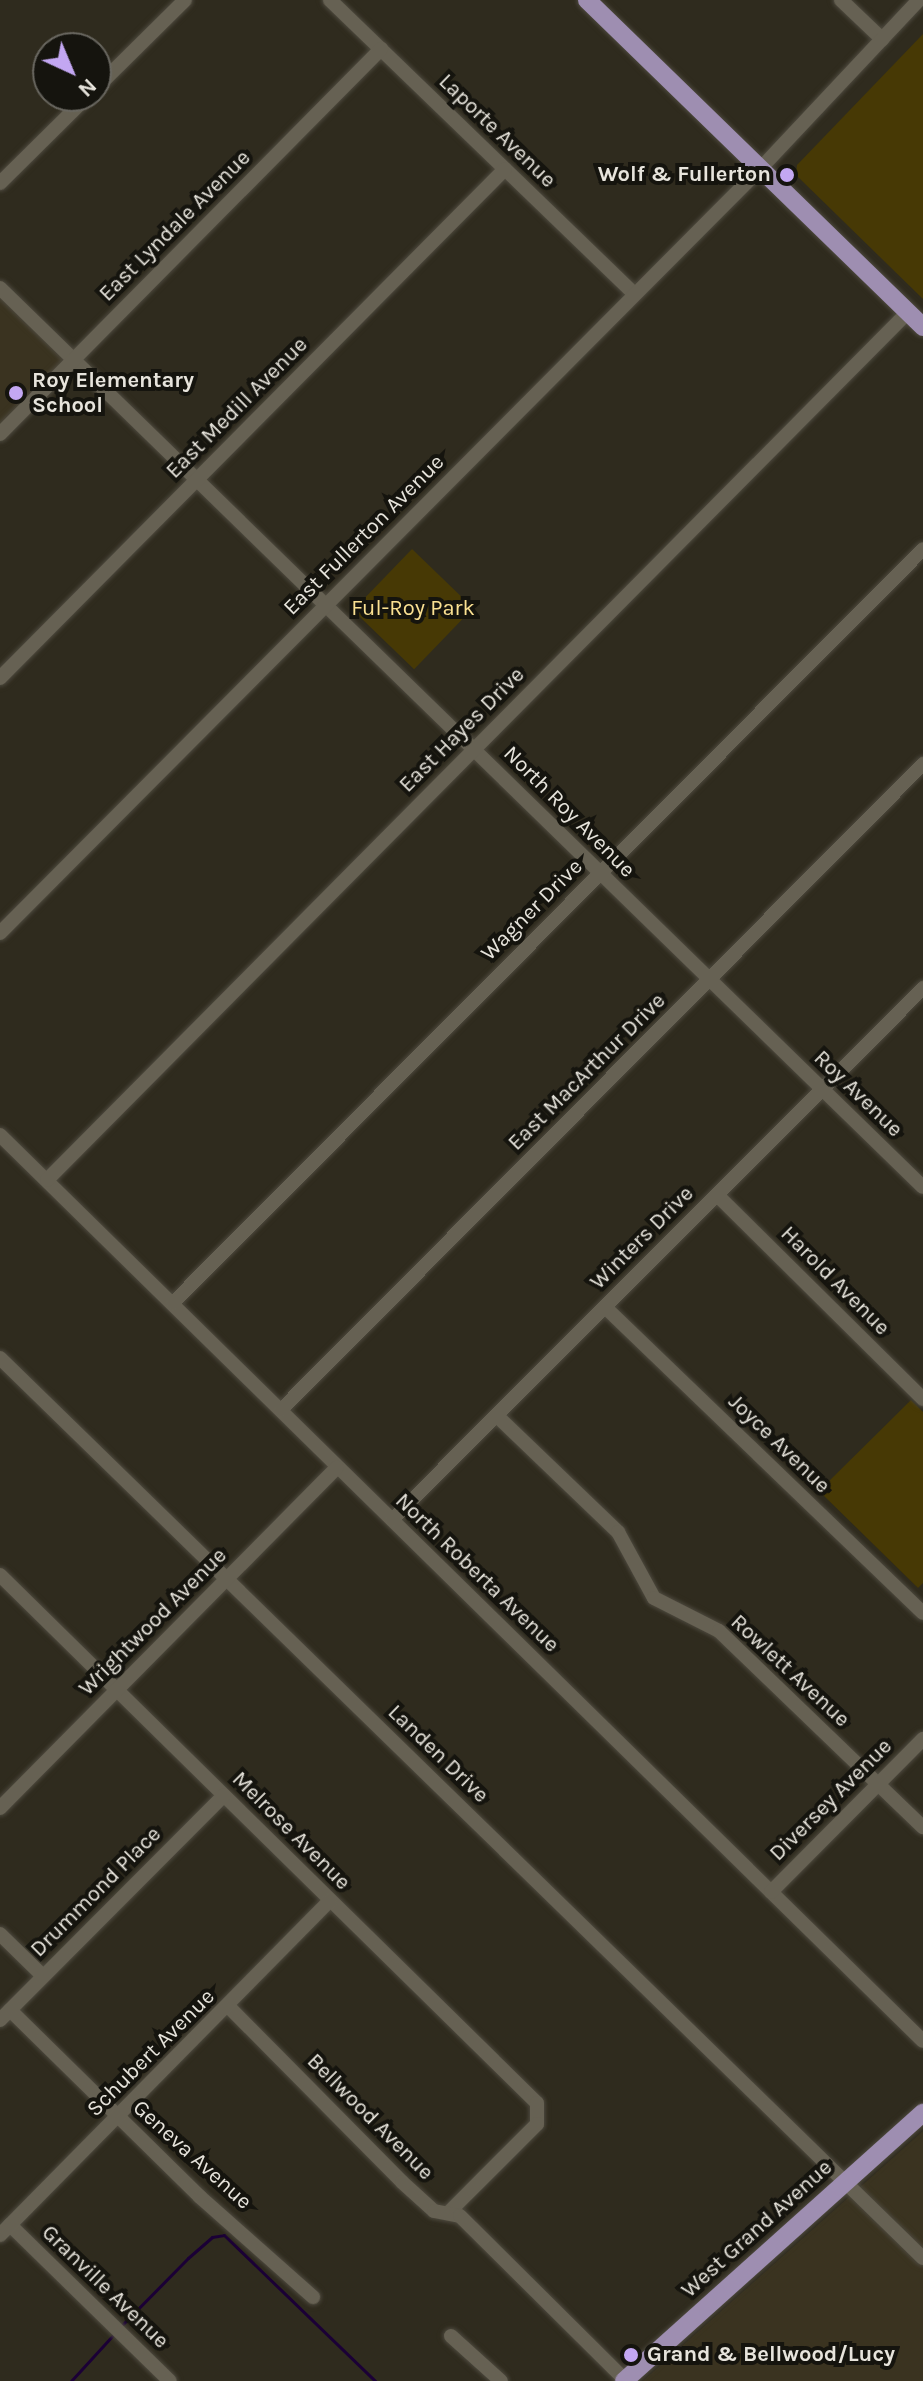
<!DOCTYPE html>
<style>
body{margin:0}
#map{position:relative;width:923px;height:2381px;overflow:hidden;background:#2f2b1e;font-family:Karla,sans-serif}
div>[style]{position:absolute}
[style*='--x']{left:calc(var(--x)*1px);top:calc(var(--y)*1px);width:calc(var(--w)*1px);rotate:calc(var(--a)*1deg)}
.built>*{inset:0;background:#3a3320}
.green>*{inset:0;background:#473905;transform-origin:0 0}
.stream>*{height:3px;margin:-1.5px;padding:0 1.5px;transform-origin:1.5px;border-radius:1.5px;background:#1b0036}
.roads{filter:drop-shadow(0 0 2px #4d493e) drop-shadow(0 0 2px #4d493e)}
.minor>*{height:14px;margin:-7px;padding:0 7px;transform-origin:7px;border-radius:7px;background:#666153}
.major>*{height:18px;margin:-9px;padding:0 9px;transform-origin:9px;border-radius:9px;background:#9e8eb1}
.dots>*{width:22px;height:22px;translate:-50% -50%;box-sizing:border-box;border:4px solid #15140e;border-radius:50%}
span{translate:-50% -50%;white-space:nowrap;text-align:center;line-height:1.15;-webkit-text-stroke:8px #15140e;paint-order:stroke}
.street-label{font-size:22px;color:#e7e4dc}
.poi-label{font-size:22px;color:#e7e4dc;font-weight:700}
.right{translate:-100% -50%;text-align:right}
.left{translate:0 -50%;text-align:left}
.park-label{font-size:22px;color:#fbe192}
.north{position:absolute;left:32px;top:32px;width:80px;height:80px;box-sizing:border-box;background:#15140e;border:2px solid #696760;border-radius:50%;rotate:136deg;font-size:22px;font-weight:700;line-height:32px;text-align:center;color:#e7e4dc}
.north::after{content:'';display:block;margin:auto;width:28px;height:36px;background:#c3a7f2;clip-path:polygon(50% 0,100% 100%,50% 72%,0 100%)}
</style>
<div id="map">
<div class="built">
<i style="clip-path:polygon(0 296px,66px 360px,0 425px)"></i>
<i style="clip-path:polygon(923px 2131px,923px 2381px,643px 2381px)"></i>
</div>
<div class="green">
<i style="clip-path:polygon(923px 34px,923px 299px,796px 175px,797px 165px)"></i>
<i style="left:412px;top:549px;width:85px;height:85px;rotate:44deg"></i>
<i style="clip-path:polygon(911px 1400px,923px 1412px,923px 1583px,918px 1588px,819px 1491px)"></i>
</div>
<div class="stream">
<i style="--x:122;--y:2325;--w:94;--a:-45.4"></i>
<i style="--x:188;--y:2258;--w:32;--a:-41"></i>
<i style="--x:212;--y:2237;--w:12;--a:-9"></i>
<i style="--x:224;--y:2235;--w:210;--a:44"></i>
<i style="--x:71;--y:2381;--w:64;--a:-47.5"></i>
</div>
<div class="roads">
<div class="minor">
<i style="--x:330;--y:0;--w:423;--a:44"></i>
<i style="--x:841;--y:0;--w:57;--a:43.6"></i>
<i style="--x:96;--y:88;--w:125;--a:-44.7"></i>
<i style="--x:0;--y:183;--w:124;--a:-44.7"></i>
<i style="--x:0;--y:288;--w:1288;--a:44.25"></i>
<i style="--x:0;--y:434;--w:542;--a:-45.3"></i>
<i style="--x:0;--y:678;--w:717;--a:-45.23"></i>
<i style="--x:0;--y:933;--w:1079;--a:-45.15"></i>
<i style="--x:761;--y:168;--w:231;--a:-46.8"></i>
<i style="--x:0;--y:1135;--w:1293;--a:44.47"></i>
<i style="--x:47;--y:1180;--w:1223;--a:-45.23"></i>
<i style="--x:717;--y:1195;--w:290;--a:44.7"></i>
<i style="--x:173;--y:1303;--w:1063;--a:-45.15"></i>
<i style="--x:605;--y:1307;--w:441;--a:43.9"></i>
<i style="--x:0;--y:1358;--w:1289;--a:44.28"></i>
<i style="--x:281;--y:1410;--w:911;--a:-45.18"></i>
<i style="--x:497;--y:1416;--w:168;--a:43.8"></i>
<i style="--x:618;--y:1532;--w:75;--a:61.4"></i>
<i style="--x:654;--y:1598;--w:73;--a:26.9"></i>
<i style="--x:719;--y:1631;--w:283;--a:43.9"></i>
<i style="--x:392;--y:1520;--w:752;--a:-45.05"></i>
<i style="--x:0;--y:1575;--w:753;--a:44.52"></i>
<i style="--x:537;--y:2103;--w:21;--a:90"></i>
<i style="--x:537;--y:2124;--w:126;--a:135"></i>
<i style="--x:0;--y:1808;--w:479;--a:-45.3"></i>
<i style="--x:771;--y:1892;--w:216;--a:-45.2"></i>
<i style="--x:0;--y:1934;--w:60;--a:44.3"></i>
<i style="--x:229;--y:2007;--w:246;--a:45.3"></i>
<i style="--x:402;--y:2182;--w:43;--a:42.2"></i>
<i style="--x:434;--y:2211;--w:26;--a:11"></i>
<i style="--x:460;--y:2216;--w:234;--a:44.8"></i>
<i style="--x:10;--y:2010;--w:267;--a:44.5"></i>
<i style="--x:200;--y:2197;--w:151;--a:41.5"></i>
<i style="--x:0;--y:2020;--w:317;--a:-45.1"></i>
<i style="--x:10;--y:2225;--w:223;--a:44.3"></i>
<i style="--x:0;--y:2235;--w:470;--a:-45.4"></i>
<i style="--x:451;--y:2336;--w:67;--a:42"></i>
</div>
<div class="major">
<i style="--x:587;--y:0;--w:469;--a:44.2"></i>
<i style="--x:624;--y:2381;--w:402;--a:-41.9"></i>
</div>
</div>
<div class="dots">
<i style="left:787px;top:175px;background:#c3a7f2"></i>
<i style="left:16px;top:393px;background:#c3a7f2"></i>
<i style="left:631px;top:2355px;background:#c3a7f2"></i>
</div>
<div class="street-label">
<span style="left:497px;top:131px;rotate:44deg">Laporte Avenue</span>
<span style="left:175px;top:226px;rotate:-45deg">East Lyndale Avenue</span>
<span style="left:237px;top:408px;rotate:-45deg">East Medill Avenue</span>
<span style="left:364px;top:535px;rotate:-45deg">East Fullerton Avenue</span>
<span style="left:462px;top:730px;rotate:-45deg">East Hayes Drive</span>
<span style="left:569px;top:812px;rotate:45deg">North Roy Avenue</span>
<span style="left:532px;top:910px;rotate:-45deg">Wagner Drive</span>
<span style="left:587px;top:1072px;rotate:-45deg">East MacArthur Drive</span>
<span style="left:858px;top:1094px;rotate:44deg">Roy Avenue</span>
<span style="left:642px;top:1238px;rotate:-45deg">Winters Drive</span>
<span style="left:835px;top:1281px;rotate:45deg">Harold Avenue</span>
<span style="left:779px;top:1444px;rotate:44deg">Joyce Avenue</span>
<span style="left:477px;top:1573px;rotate:44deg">North Roberta Avenue</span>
<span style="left:153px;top:1622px;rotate:-45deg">Wrightwood Avenue</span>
<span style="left:790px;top:1671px;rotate:43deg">Rowlett Avenue</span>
<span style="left:438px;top:1754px;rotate:44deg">Landen Drive</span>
<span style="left:831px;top:1800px;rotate:-45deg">Diversey Avenue</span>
<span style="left:291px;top:1831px;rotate:45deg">Melrose Avenue</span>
<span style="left:96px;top:1892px;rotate:-45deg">Drummond Place</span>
<span style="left:151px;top:2053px;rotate:-45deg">Schubert Avenue</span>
<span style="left:370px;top:2117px;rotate:45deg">Bellwood Avenue</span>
<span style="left:192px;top:2155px;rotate:42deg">Geneva Avenue</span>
<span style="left:757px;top:2229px;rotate:-42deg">West Grand Avenue</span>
<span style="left:105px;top:2287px;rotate:44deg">Granville Avenue</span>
</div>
<div class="poi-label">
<span class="right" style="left:771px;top:175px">Wolf &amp; Fullerton</span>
<span class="left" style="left:32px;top:393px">Roy Elementary<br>School</span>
<span class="left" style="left:647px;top:2355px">Grand &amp; Bellwood/Lucy</span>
</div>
<div class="park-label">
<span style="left:413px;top:609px">Ful-Roy Park</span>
</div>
<div class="north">N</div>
</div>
